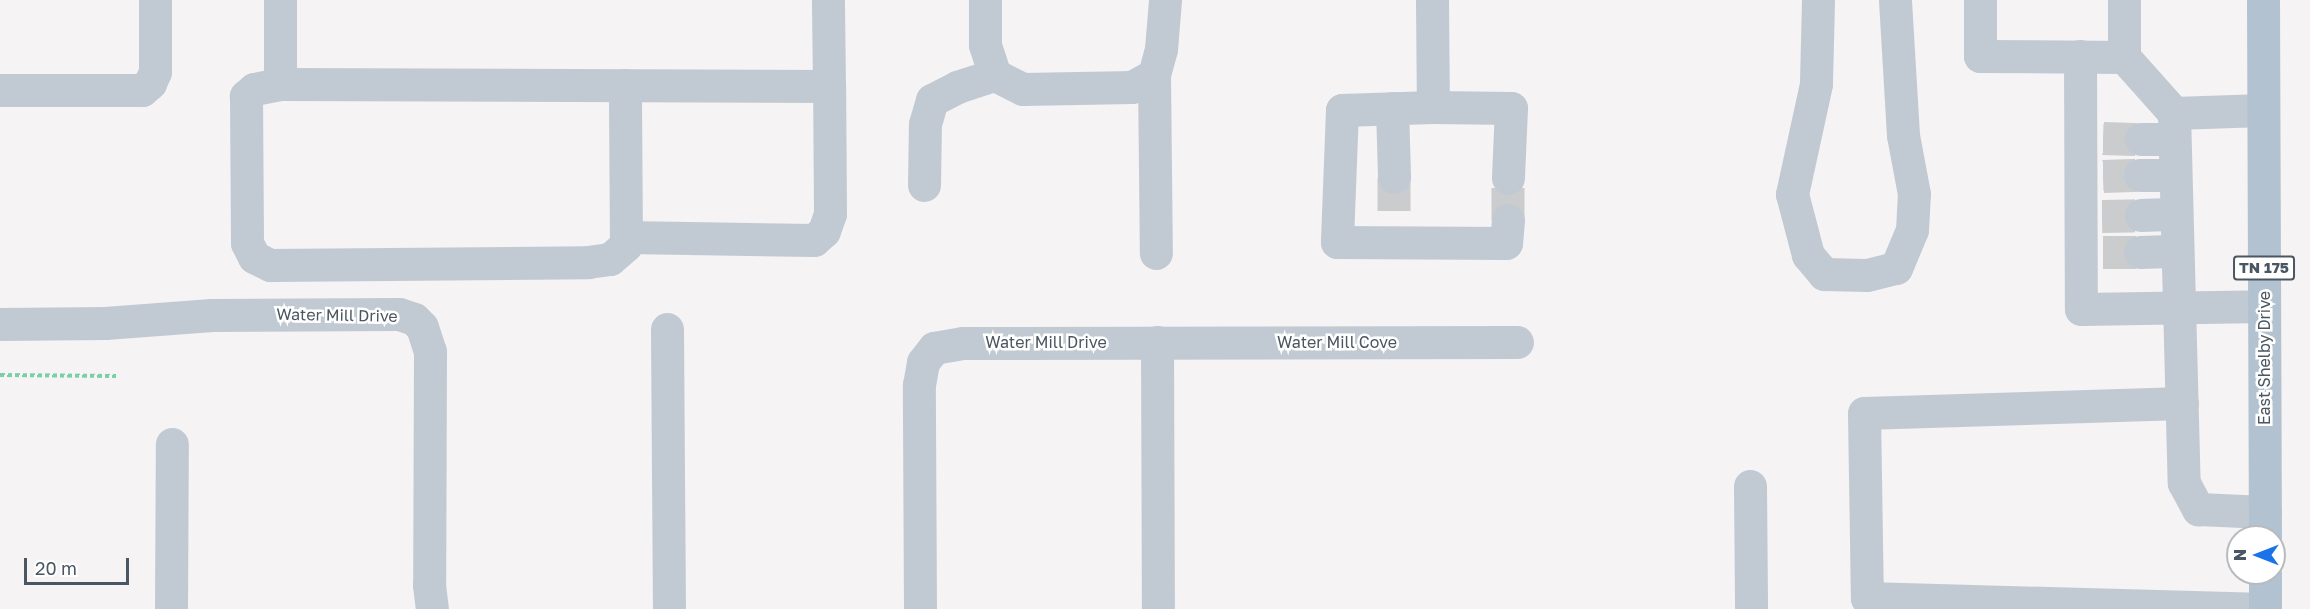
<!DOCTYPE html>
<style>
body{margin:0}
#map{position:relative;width:2310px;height:609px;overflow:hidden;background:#f5f3f3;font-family:"Golos Text",sans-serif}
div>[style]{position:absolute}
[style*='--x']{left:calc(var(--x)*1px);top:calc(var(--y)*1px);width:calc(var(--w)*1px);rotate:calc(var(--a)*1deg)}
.minor-tunnel>*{height:33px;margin-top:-16.5px;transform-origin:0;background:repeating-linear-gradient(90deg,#caccce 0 33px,transparent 0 49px)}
.path>*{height:4px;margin-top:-2px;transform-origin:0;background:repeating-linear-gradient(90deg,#7ad0a6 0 4.5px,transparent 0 7.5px)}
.minor>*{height:33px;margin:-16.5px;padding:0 16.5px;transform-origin:16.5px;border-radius:16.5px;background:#c1cad2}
.major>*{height:33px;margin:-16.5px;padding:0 16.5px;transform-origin:16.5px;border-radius:16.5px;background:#b3c2d1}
span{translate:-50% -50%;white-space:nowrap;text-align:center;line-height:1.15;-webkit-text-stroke:5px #fff;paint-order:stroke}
.shield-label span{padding:2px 4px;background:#fff;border:2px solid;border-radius:4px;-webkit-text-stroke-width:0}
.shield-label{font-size:15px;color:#4a5661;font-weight:700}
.street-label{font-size:16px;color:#4a5661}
.north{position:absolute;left:2226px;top:525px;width:60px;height:60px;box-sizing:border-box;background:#fff;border:2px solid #b7bbc0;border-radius:50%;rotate:270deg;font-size:16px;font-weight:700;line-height:24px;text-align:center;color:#4a5661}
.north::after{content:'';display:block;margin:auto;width:21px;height:27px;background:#1a73e8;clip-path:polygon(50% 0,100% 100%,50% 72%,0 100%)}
.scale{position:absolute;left:24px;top:558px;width:105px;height:27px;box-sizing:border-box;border:3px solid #4a5661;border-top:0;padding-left:8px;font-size:18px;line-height:21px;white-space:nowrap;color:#4a5661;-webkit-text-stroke:4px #fff;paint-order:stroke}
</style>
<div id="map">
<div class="minor-tunnel">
<i style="--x:2103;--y:138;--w:38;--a:2"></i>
<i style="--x:2103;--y:176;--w:37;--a:-2"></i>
<i style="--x:1394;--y:177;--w:42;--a:90"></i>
<i style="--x:2102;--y:216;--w:39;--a:-1"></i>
<i style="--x:1508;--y:220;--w:42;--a:-90"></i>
<i style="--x:2103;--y:252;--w:37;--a:0"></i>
</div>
<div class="path">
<i style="--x:0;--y:375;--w:116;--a:0.5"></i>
</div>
<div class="minor">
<i style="--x:280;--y:0;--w:84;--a:90"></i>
<i style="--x:280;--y:84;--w:549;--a:0.21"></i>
<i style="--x:829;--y:86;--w:86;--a:-90.7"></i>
<i style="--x:985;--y:0;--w:45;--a:90"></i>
<i style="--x:985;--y:45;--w:32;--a:72"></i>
<i style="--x:995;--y:75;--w:31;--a:27"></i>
<i style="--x:1023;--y:89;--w:109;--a:-1.1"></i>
<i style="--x:1132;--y:87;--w:25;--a:-29"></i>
<i style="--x:1154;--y:75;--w:27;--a:-75"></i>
<i style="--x:1161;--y:49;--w:49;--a:-85.3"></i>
<i style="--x:1432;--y:0;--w:107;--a:89.5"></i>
<i style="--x:1433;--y:107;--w:91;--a:178.1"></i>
<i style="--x:1342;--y:110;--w:132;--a:92.2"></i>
<i style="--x:1337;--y:242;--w:169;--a:0.3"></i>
<i style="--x:1506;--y:243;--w:23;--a:-85"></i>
<i style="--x:1818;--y:0;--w:84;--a:91.4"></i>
<i style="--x:1816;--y:84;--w:113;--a:102.3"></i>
<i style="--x:1792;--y:194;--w:63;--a:75.3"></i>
<i style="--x:1808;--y:255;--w:25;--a:50"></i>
<i style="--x:1824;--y:274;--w:43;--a:1.3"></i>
<i style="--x:1867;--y:275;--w:30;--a:-14"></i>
<i style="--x:1896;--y:268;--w:41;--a:-67.2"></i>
<i style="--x:1912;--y:230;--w:36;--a:-87"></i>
<i style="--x:1914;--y:194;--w:60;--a:-100.6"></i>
<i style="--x:1903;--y:135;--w:135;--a:-93.4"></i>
<i style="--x:1980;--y:0;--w:56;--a:90"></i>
<i style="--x:1980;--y:56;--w:144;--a:0.4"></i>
<i style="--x:2124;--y:57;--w:75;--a:48.2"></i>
<i style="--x:2174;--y:113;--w:370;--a:88.5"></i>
<i style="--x:2184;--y:483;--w:30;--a:62"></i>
<i style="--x:2198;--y:509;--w:67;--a:2.6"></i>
<i style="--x:2124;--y:0;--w:57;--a:90"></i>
<i style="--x:2080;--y:56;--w:253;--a:89.8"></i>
<i style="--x:2081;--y:309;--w:183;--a:-0.9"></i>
<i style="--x:1154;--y:75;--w:178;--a:89.4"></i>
<i style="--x:280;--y:84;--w:26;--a:169"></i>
<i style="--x:254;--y:89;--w:11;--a:139"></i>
<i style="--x:246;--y:96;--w:147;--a:89.6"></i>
<i style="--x:247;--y:243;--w:16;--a:63"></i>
<i style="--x:254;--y:257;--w:18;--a:27"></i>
<i style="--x:270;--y:265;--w:318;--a:-0.5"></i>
<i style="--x:588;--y:262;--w:22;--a:-8"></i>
<i style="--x:610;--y:259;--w:21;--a:-41"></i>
<i style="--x:626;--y:245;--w:160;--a:-90.4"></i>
<i style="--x:0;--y:90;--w:142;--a:0"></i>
<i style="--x:142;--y:90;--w:11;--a:-41"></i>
<i style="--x:150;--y:83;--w:12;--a:-66"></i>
<i style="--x:155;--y:72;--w:72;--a:-90"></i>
<i style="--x:1433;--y:107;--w:78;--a:0.7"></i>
<i style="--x:1511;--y:108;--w:70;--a:92.5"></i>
<i style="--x:1392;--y:108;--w:69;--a:88.3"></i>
<i style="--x:2174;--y:113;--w:89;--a:-1.9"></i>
<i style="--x:2141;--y:139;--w:33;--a:0"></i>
<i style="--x:2140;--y:175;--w:35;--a:0"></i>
<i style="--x:924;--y:185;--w:61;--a:-89.1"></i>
<i style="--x:925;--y:124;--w:25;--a:-74"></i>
<i style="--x:932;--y:100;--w:28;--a:-27"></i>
<i style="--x:957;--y:87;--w:40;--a:-18"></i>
<i style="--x:2141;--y:215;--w:35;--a:-2"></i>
<i style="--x:626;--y:237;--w:188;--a:0.9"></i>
<i style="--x:814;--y:240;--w:13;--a:-42"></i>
<i style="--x:824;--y:231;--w:18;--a:-71"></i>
<i style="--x:830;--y:214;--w:128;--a:-90.4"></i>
<i style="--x:2140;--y:252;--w:37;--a:-2"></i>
<i style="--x:0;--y:324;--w:105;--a:-0.5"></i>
<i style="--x:105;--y:323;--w:107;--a:-4.3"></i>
<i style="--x:212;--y:315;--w:187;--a:-0.3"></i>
<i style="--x:399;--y:314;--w:16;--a:18"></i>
<i style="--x:414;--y:319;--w:11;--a:45"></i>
<i style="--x:422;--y:327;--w:25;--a:72"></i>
<i style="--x:430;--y:351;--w:234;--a:90.2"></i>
<i style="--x:429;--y:585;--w:24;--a:83"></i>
<i style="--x:667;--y:329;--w:280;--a:89.6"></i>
<i style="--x:1157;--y:342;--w:267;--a:89.8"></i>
<i style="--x:2182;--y:403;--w:318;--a:178.2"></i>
<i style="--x:1864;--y:413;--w:185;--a:89.1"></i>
<i style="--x:1867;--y:598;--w:398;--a:1.6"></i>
<i style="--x:1750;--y:486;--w:123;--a:89.5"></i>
<i style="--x:171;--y:609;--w:165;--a:-89.7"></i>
<i style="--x:920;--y:609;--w:224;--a:-90.3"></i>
<i style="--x:919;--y:385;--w:23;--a:-80"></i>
<i style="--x:923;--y:362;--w:18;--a:-52"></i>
<i style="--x:934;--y:348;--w:29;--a:-10"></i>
<i style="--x:963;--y:343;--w:554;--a:-0.1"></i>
</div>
<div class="major">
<i style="--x:2263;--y:0;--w:537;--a:89.79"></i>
<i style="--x:2265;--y:573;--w:36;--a:90"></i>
</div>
<div class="shield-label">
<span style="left:2264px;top:268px">TN 175</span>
</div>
<div class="street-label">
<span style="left:337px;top:315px;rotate:1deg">Water Mill Drive</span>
<span style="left:1046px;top:342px">Water Mill Drive</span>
<span style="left:1337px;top:342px">Water Mill Cove</span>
<span style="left:2264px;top:358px;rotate:-90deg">East Shelby Drive</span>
</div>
<div class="north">N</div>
<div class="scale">20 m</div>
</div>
